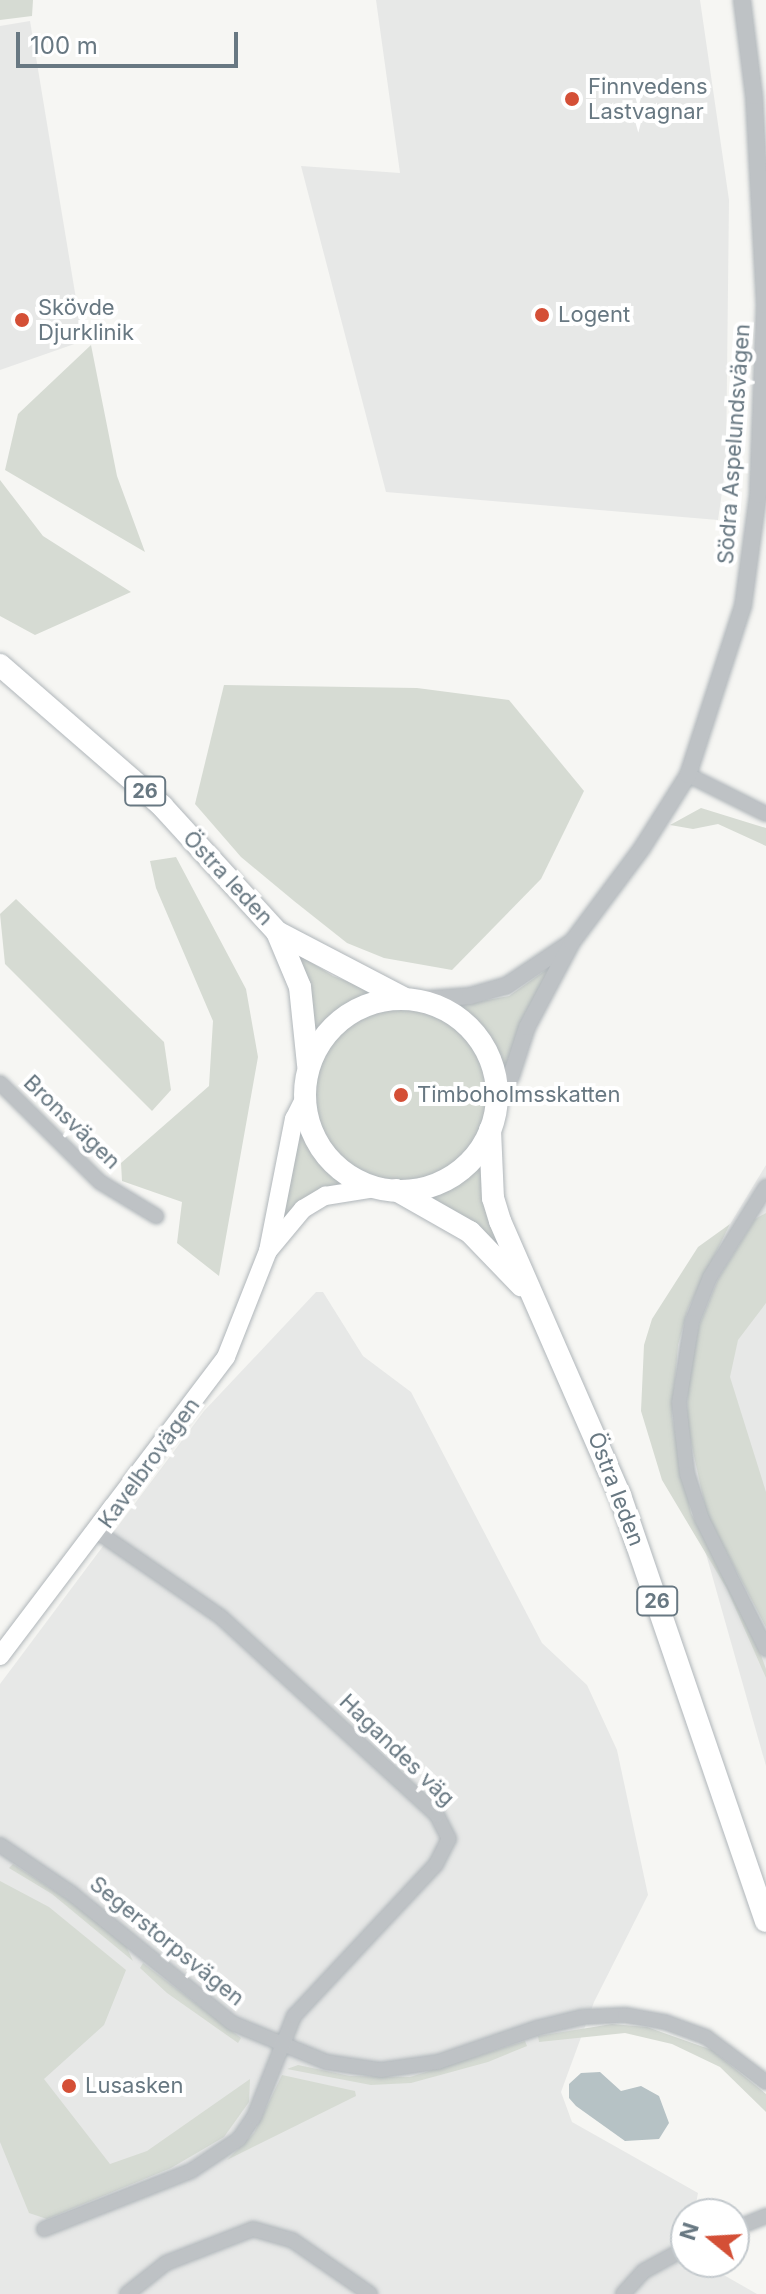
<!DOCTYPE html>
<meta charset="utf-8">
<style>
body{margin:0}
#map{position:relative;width:766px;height:2294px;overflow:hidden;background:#f6f6f3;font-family:Inter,sans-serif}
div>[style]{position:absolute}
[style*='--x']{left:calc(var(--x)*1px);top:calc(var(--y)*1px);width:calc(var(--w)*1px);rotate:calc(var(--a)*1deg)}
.built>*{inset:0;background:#e7e8e7}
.green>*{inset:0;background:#d6dbd3}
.round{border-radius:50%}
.water>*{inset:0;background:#b6c2c5}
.roads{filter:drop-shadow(0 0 2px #b0b6ba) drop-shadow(0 0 2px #b0b6ba)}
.minor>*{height:14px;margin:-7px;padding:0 7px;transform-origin:7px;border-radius:7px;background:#bec2c5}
.tertiary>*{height:16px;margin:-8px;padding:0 8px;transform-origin:8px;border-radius:8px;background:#bec2c5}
.secondary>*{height:18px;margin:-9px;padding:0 9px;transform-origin:9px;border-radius:9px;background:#fff}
.trunk>*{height:22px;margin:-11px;padding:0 11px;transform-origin:11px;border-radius:11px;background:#fff}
.trunk>.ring{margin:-11px;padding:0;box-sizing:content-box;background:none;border:22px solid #fff;border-radius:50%}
.dots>*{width:22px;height:22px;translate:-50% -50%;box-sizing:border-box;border:4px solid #fff;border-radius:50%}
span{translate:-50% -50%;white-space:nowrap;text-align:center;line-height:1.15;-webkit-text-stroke:8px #fff;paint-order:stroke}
.shield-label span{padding:2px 6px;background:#fff;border:2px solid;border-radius:6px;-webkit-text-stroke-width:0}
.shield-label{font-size:20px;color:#687882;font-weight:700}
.poi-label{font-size:22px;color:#687882}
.left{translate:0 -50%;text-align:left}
.street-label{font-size:22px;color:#687882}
.north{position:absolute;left:670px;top:2198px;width:80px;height:80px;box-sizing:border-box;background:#fff;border:2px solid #c3c9cd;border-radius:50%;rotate:288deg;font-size:22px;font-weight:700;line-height:32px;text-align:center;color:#687882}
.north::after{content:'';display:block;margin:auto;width:28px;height:36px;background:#d44f36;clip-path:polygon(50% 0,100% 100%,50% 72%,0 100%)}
.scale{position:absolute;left:16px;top:32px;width:222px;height:36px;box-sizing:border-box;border:4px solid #687882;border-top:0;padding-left:10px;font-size:24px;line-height:28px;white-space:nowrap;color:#687882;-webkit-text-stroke:6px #fff;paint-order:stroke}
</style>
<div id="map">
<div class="built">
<i style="clip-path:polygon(376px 0,700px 0,729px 200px,726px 464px,718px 520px,386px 492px,301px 166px,400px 173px)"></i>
<i style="clip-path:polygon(30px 21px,83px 341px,0 370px,0 26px)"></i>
<i style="clip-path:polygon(766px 1165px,766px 1766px,650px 1356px)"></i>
<i style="clip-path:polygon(316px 1292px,323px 1292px,363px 1356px,411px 1392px,542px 1643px,587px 1685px,617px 1750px,648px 1895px,594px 2002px,561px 2092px,572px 2122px,698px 2193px,694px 2214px,686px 2214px,686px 2262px,701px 2262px,757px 2294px,0 2294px,0 1684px,204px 1411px)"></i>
</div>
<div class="green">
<i style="clip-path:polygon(0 0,33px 0,32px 16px,0 20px)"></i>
<i style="clip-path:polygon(91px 345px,117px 476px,145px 552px,5px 470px,18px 414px)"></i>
<i style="clip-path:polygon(0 480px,43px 536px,131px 592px,35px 635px,0 616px)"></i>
<i style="clip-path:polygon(224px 685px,417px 688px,509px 700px,584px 791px,541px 879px,452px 970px,384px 958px,347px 943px,294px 901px,241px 857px,195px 804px)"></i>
<i style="clip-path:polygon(701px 808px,766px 828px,766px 846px,718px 824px,693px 829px,670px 825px)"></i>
<i style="clip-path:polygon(176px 857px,246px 989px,258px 1057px,219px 1276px,177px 1243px,182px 1202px,122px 1181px,121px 1163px,209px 1086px,213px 1021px,156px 888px,150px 861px)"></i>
<i style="clip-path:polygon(16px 899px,164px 1042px,171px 1090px,152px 1111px,5px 964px,0 914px)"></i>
<i style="clip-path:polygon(298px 954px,333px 976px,378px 993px,335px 1015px,311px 1043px)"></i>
<i style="clip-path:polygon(550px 967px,503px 1076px,482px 1034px,454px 1006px,509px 996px)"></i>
<i class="round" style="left:313px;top:1006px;width:176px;height:176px"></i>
<i style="clip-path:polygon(300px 1120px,313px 1147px,345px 1182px,321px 1189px,278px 1226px)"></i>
<i style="clip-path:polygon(484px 1152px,500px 1246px,498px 1247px,417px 1198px,449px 1185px)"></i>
<i style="clip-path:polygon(766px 1213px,766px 1303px,738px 1340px,730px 1377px,766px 1492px,766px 1627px,707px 1515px,687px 1424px,688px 1380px,699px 1326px,718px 1279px,755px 1219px)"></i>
<i style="clip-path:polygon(730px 1224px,688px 1309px,678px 1345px,672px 1417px,691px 1513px,751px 1628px,766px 1669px,766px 1678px,727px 1589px,662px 1480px,641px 1411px,644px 1345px,652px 1319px,698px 1247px)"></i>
<i style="clip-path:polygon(13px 1864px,82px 1909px,126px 1946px,133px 1961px,52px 1894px,9px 1868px)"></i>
<i style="clip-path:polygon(0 1881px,49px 1907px,126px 1970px,104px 2025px,44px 2079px,110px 2164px,147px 2151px,250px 2079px,249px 2102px,224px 2137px,171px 2168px,47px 2219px,29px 2213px,0 2142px)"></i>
<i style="clip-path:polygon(143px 1963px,241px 2038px,238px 2043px,167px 1993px,140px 1968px)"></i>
<i style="clip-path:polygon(612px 2024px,647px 2027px,712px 2050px,766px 2094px,766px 2112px,720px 2067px,672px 2044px,625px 2033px,539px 2042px,538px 2036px)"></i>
<i style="clip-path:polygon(525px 2041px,527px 2046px,488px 2062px,411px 2083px,371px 2085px,287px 2069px,298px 2065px,350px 2076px,410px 2077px)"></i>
<i style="clip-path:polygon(282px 2075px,355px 2091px,356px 2096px,227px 2160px,254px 2133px)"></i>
</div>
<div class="water">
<i style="clip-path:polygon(600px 2072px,621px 2091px,641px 2086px,659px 2096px,669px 2123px,659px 2139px,625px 2141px,576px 2106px,569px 2098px,569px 2084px,581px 2073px)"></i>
</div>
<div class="roads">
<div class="minor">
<i style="--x:688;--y:775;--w:87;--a:26.6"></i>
<i style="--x:0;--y:1083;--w:141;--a:44.7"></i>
<i style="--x:100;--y:1182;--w:66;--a:31.3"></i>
<i style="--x:766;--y:1187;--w:106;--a:121.9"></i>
<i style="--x:710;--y:1277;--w:48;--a:111.8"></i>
<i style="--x:692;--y:1322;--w:82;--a:99.1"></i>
<i style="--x:679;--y:1403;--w:71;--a:83.6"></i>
<i style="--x:687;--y:1474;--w:47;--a:71.6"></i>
<i style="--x:702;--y:1519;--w:145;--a:63.8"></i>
<i style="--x:0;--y:1845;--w:86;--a:34.1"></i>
<i style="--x:71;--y:1893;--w:207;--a:38.9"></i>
<i style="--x:232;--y:2023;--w:102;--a:22.5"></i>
<i style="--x:326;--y:2062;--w:56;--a:8.3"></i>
<i style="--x:381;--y:2070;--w:58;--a:-8"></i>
<i style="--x:438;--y:2062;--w:105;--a:-19"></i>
<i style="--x:537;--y:2028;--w:46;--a:-13.7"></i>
<i style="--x:582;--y:2017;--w:43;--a:-2.7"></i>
<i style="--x:625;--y:2015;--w:41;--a:9.9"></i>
<i style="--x:665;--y:2022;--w:44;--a:20.1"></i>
<i style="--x:706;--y:2037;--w:75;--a:36.9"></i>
<i style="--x:44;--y:2229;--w:158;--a:-21.5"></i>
<i style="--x:191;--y:2171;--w:58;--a:-33.7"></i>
<i style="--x:239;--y:2139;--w:27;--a:-56"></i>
<i style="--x:254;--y:2117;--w:109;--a:-68.4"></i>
<i style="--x:294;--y:2016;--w:208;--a:-46.9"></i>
<i style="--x:436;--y:1864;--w:28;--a:-63"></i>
<i style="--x:449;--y:1839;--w:27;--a:-117"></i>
<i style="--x:437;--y:1815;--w:293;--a:-137.5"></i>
<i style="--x:221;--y:1617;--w:150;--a:-145.4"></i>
<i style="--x:734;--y:2229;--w:35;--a:-22"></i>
<i style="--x:127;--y:2294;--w:50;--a:-38.5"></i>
<i style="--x:166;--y:2263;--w:93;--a:-21.3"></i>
<i style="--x:253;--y:2229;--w:41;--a:15.8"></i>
<i style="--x:292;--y:2240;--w:95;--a:34.7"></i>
<i style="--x:623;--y:2294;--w:31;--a:-48"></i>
<i style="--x:644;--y:2271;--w:48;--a:-28.7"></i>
</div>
<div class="tertiary">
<i style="--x:417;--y:1000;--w:53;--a:-4.3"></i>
<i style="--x:470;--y:996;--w:37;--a:-16"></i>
<i style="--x:506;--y:986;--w:77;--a:-33.9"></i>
<i style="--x:497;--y:1097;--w:25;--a:-56"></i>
<i style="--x:511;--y:1076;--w:52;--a:-71.9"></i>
<i style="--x:527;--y:1027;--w:96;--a:-62.1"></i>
<i style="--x:572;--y:942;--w:117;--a:-53.3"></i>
<i style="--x:642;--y:848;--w:86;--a:-57.8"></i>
<i style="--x:688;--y:775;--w:178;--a:-72"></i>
<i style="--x:743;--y:606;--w:112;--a:-82.3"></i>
<i style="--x:758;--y:495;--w:190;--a:-87.9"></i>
<i style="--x:765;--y:305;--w:209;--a:-93"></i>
<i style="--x:754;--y:96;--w:97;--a:-97.1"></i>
</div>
<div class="secondary">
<i style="--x:268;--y:1251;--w:55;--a:-50.2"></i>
<i style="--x:303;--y:1209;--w:26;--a:-31"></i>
<i style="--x:325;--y:1196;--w:52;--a:-8.9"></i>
<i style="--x:0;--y:1656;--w:375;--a:-52.9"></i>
<i style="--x:226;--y:1357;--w:114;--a:-68.4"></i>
<i style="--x:268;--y:1251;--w:135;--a:-78.9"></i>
<i style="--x:294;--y:1119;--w:22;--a:-63"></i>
</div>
<div class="trunk">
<i style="--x:0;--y:665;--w:215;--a:41"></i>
<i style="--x:162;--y:806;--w:171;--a:47.6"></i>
<i style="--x:277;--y:932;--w:142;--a:27.6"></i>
<i style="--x:277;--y:932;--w:60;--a:67.3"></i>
<i style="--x:300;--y:987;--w:78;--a:84.1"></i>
<i class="ring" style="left:305px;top:999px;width:170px;height:170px"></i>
<i style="--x:490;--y:1130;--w:68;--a:87.5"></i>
<i style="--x:493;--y:1198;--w:24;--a:73"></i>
<i style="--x:500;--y:1221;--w:302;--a:66.4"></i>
<i style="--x:621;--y:1498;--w:447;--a:71.1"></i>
<i style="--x:396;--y:1190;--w:85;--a:29.6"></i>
<i style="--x:470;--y:1232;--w:74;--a:46.1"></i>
</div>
</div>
<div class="dots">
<i style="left:572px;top:99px;background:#d44f36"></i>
<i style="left:542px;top:315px;background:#d44f36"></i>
<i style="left:22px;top:320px;background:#d44f36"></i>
<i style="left:401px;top:1095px;background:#d44f36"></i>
<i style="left:69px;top:2086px;background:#d44f36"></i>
</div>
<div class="shield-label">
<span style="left:145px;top:791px">26</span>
<span style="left:657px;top:1601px">26</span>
</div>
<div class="poi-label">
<span class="left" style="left:588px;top:99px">Finnvedens<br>Lastvagnar</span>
<span class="left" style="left:38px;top:320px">Skövde<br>Djurklinik</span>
<span class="left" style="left:558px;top:315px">Logent</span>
<span class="left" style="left:417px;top:1095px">Timboholmsskatten</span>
<span class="left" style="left:85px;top:2086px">Lusasken</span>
</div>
<div class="street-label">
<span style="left:734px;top:444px;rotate:-86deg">Södra Aspelundsvägen</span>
<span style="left:228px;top:878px;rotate:47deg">Östra leden</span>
<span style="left:72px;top:1122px;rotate:44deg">Bronsvägen</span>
<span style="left:149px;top:1463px;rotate:-54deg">Kavelbrovägen</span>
<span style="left:616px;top:1489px;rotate:69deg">Östra leden</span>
<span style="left:397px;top:1750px;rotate:44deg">Hagandes väg</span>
<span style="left:167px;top:1941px;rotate:39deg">Segerstorpsvägen</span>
</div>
<div class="north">N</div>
<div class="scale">100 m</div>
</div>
